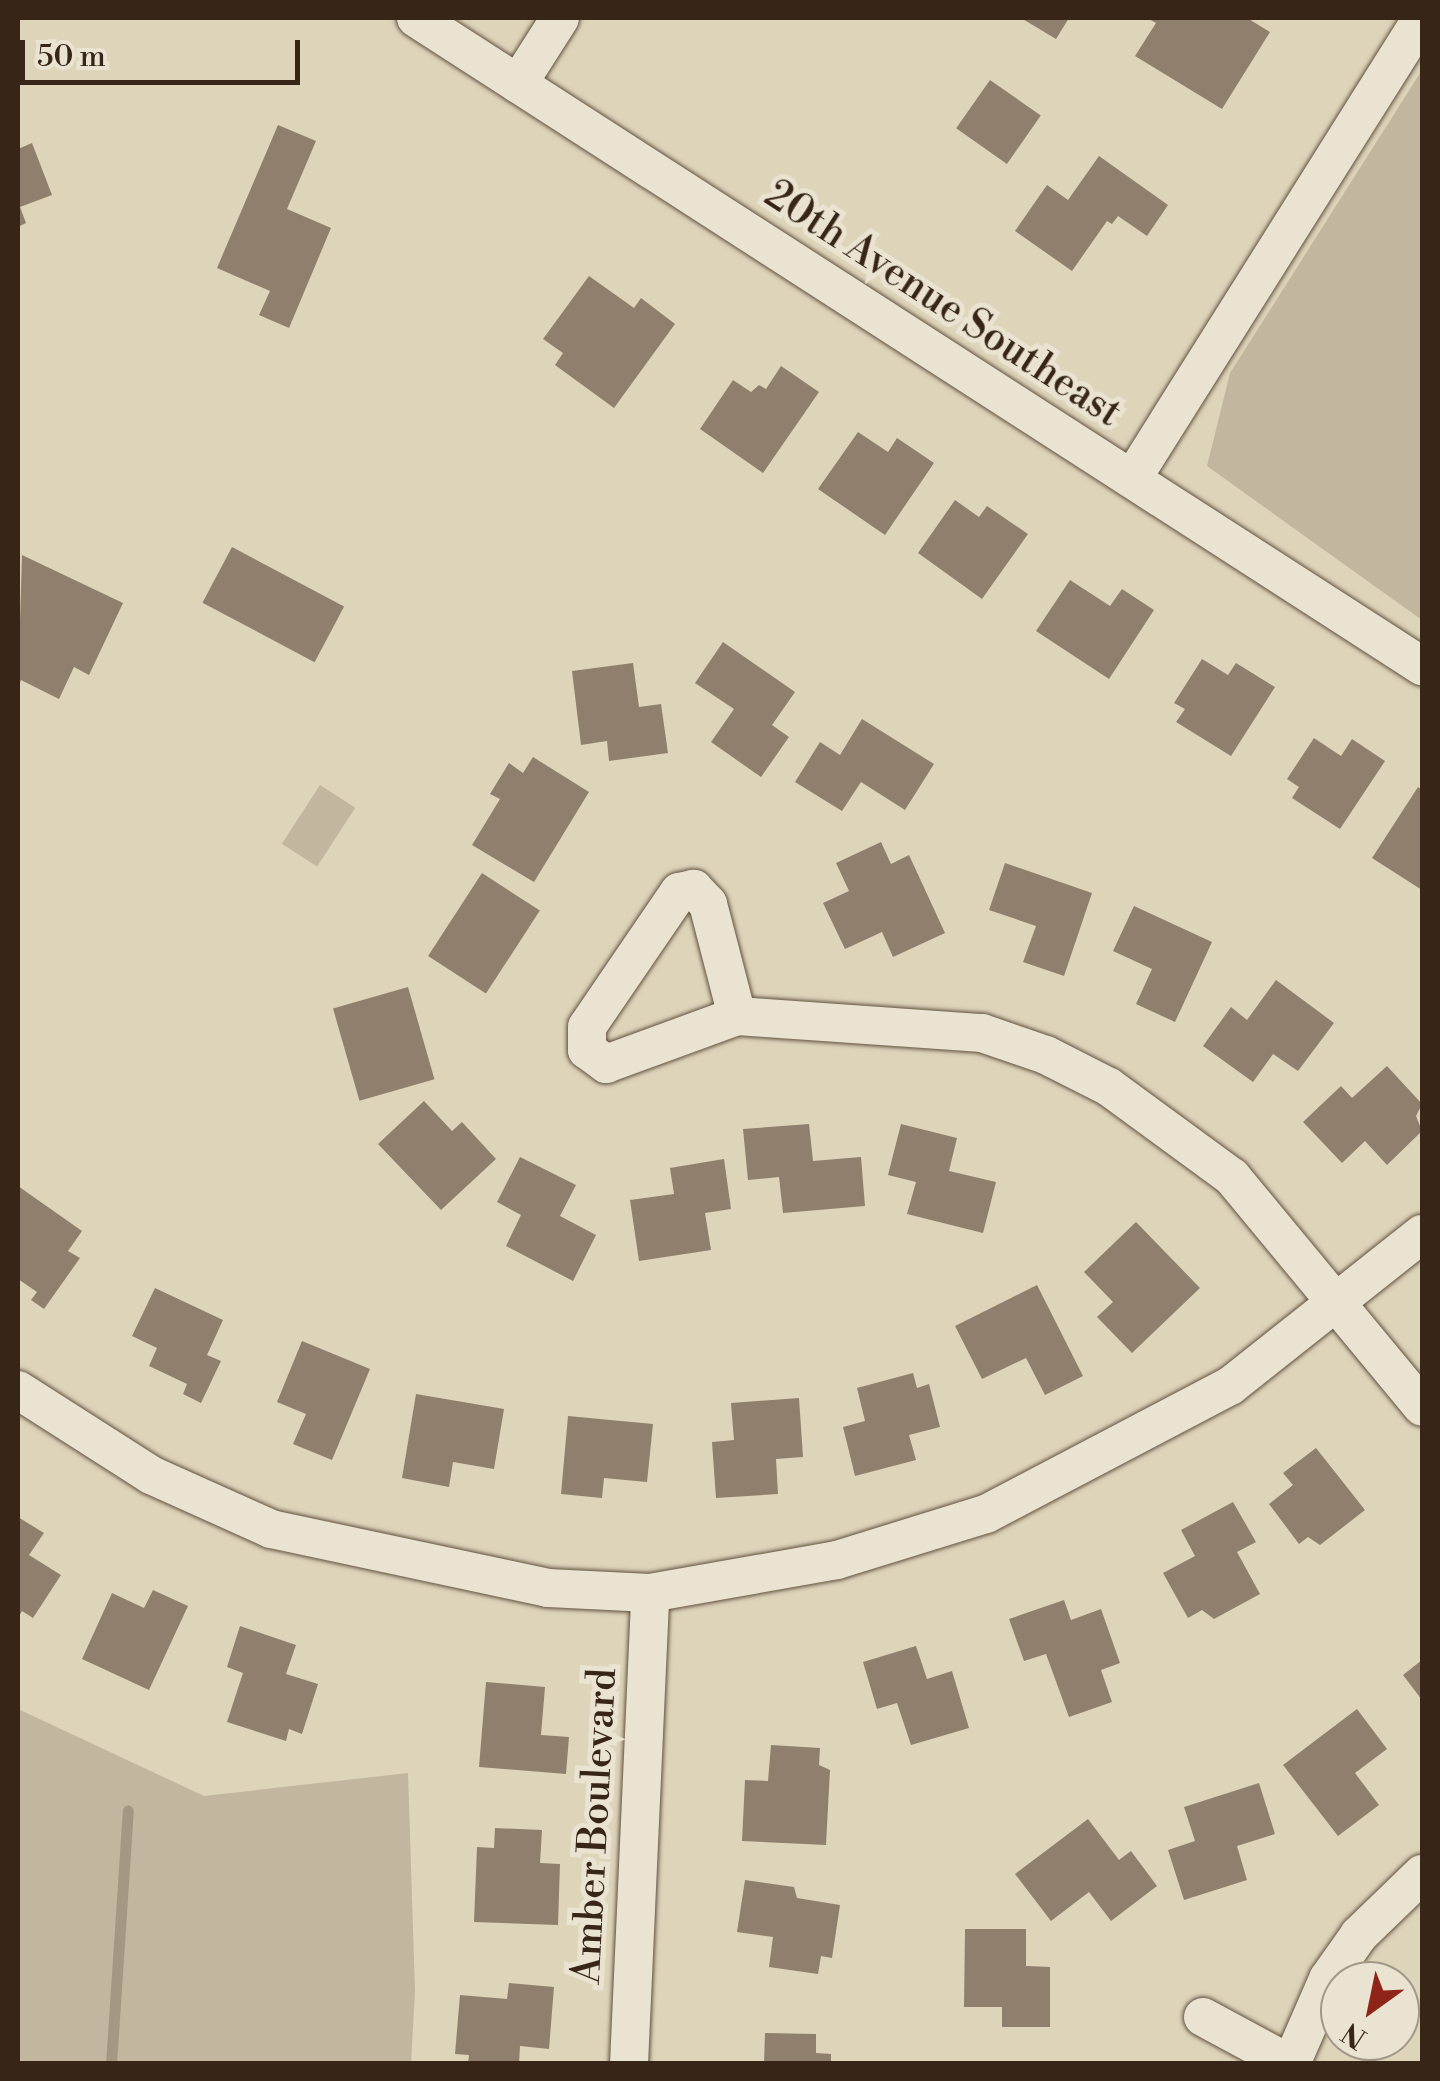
<!DOCTYPE html>
<style>
body{margin:0}
#map{position:relative;width:1440px;height:2081px;overflow:hidden;background:#ded4ba;font-family:"Libre Bodoni",serif}
div>[style]{position:absolute}
[style*='--x']{left:calc(var(--x)*1px);top:calc(var(--y)*1px);width:calc(var(--w)*1px);rotate:calc(var(--a)*1deg)}
.green>*{inset:0;background:#c2b69e;transform-origin:0 0}
.stream>*{height:11px;margin:-5.5px;padding:0 5.5px;transform-origin:5.5px;border-radius:5.5px;background:#a59883}
.building>*{inset:0;background:#8e806c;transform-origin:0 0}
.roads{filter:drop-shadow(0 0 2px #615140) drop-shadow(0 0 2px #615140)}
.minor>*{height:38px;margin:-19px;padding:0 19px;transform-origin:19px;border-radius:19px;background:#eae3d2}
span{translate:-50% -50%;white-space:nowrap;text-align:center;line-height:1.15;-webkit-text-stroke:10px #eae3d2;paint-order:stroke}
.street-label{font-size:40px;color:#372518}
.frame{position:absolute;inset:0;border:20px solid #372518;pointer-events:none}
.north{position:absolute;left:1320px;top:1961px;width:100px;height:100px;box-sizing:border-box;background:#eae3d2;border:2px solid #a29788;border-radius:50%;rotate:213deg;font-size:28px;font-weight:700;line-height:40px;text-align:center;color:#372518}
.north::after{content:'';display:block;margin:auto;width:35px;height:45px;background:#8f2418;clip-path:polygon(50% 0,100% 100%,50% 72%,0 100%)}
.scale{position:absolute;left:20px;top:40px;width:280px;height:45px;box-sizing:border-box;border:5px solid #372518;border-top:0;padding-left:12px;font-size:30px;line-height:35px;white-space:nowrap;color:#372518;-webkit-text-stroke:8px #eae3d2;paint-order:stroke}
</style>
<div id="map">
<div class="green">
<i style="clip-path:polygon(1422px 70px,1422px 620px,1207px 466px,1230px 373px)"></i>
<i style="left:320px;top:785px;width:42px;height:70px;rotate:33deg"></i>
<i style="clip-path:polygon(18px 1709px,204px 1796px,408px 1773px,415px 1991px,411px 2063px,18px 2063px)"></i>
</div>
<div class="stream">
<i style="--x:111;--y:2064;--w:254;--a:-86.2"></i>
</div>
<div class="building">
<i style="clip-path:polygon(1021px 18px,1069px 18px,1056px 39px)"></i>
<i style="clip-path:polygon(1147px 18px,1247px 18px,1270px 32px,1222px 109px,1135px 56px,1156px 23px)"></i>
<i style="left:990px;top:80px;width:62px;height:59px;rotate:35deg"></i>
<i style="clip-path:polygon(278px 125px,316px 141px,287px 209px,331px 228px,289px 328px,259px 315px,270px 291px,217px 268px)"></i>
<i style="clip-path:polygon(32px 143px,52px 195px,20px 207px,26px 223px,18px 227px,18px 149px)"></i>
<i style="clip-path:polygon(1099px 156px,1168px 205px,1147px 236px,1118px 216px,1112px 224px,1107px 221px,1072px 271px,1015px 231px,1047px 185px,1068px 200px)"></i>
<i style="clip-path:polygon(589px 276px,634px 308px,641px 298px,675px 324px,614px 408px,555px 365px,563px 353px,543px 339px)"></i>
<i style="clip-path:polygon(781px 366px,819px 392px,763px 473px,700px 429px,733px 380px,751px 392px,759px 385px,766px 389px)"></i>
<i style="clip-path:polygon(858px 432px,888px 452px,897px 438px,934px 463px,885px 535px,818px 489px)"></i>
<i style="clip-path:polygon(955px 500px,979px 517px,987px 506px,1028px 534px,982px 599px,918px 553px)"></i>
<i style="left:232px;top:547px;width:127px;height:63px;rotate:28deg"></i>
<i style="clip-path:polygon(22px 555px,123px 603px,89px 675px,74px 667px,59px 699px,21px 680px,18px 688px)"></i>
<i style="clip-path:polygon(1070px 580px,1110px 606px,1122px 589px,1154px 610px,1109px 679px,1036px 631px)"></i>
<i style="clip-path:polygon(723px 642px,795px 692px,772px 725px,789px 737px,761px 777px,711px 742px,734px 709px,695px 683px)"></i>
<i style="clip-path:polygon(1202px 659px,1228px 675px,1236px 663px,1275px 687px,1231px 756px,1176px 722px,1185px 709px,1174px 703px)"></i>
<i style="clip-path:polygon(633px 663px,639px 707px,661px 704px,668px 753px,609px 761px,607px 741px,581px 745px,572px 671px)"></i>
<i style="clip-path:polygon(862px 719px,934px 764px,905px 810px,861px 782px,842px 811px,795px 782px,820px 742px,840px 755px)"></i>
<i style="clip-path:polygon(1314px 738px,1341px 756px,1352px 739px,1385px 761px,1340px 829px,1292px 798px,1299px 787px,1287px 779px)"></i>
<i style="clip-path:polygon(533px 757px,589px 792px,534px 882px,472px 845px,500px 799px,490px 794px,509px 763px,523px 773px)"></i>
<i style="clip-path:polygon(1418px 787px,1422px 790px,1422px 890px,1372px 858px)"></i>
<i style="clip-path:polygon(881px 842px,891px 864px,909px 855px,945px 933px,893px 957px,882px 932px,845px 949px,823px 903px,849px 891px,836px 863px)"></i>
<i style="clip-path:polygon(1005px 863px,1092px 893px,1064px 976px,1023px 962px,1036px 926px,989px 910px)"></i>
<i style="left:482px;top:873px;width:69px;height:99px;rotate:33deg"></i>
<i style="clip-path:polygon(1134px 906px,1212px 942px,1175px 1022px,1136px 1004px,1152px 969px,1113px 951px)"></i>
<i style="clip-path:polygon(1276px 980px,1334px 1023px,1298px 1071px,1273px 1054px,1253px 1082px,1203px 1046px,1231px 1007px,1247px 1020px)"></i>
<i style="left:408px;top:987px;width:96px;height:78px;rotate:74deg"></i>
<i style="clip-path:polygon(1387px 1066px,1422px 1104px,1416px 1116px,1422px 1131px,1387px 1165px,1365px 1141px,1342px 1163px,1303px 1122px,1341px 1086px,1352px 1098px)"></i>
<i style="clip-path:polygon(424px 1101px,452px 1131px,462px 1122px,496px 1159px,441px 1210px,378px 1144px)"></i>
<i style="clip-path:polygon(809px 1124px,813px 1161px,861px 1157px,865px 1206px,783px 1213px,779px 1177px,748px 1180px,743px 1129px)"></i>
<i style="clip-path:polygon(901px 1124px,957px 1138px,949px 1171px,996px 1182px,983px 1233px,907px 1214px,916px 1182px,888px 1175px)"></i>
<i style="clip-path:polygon(520px 1157px,576px 1185px,560px 1216px,596px 1235px,573px 1281px,506px 1246px,521px 1215px,497px 1202px)"></i>
<i style="clip-path:polygon(724px 1159px,731px 1209px,705px 1213px,711px 1250px,639px 1261px,630px 1200px,674px 1194px,670px 1168px)"></i>
<i style="clip-path:polygon(18px 1186px,82px 1231px,68px 1251px,80px 1258px,44px 1309px,31px 1300px,37px 1292px,18px 1279px)"></i>
<i style="clip-path:polygon(1136px 1222px,1200px 1288px,1132px 1353px,1097px 1317px,1113px 1302px,1084px 1272px)"></i>
<i style="clip-path:polygon(1037px 1285px,1083px 1376px,1045px 1395px,1026px 1358px,982px 1379px,955px 1326px)"></i>
<i style="clip-path:polygon(155px 1288px,223px 1320px,207px 1355px,221px 1361px,201px 1403px,183px 1394px,187px 1384px,149px 1366px,157px 1348px,132px 1336px)"></i>
<i style="clip-path:polygon(302px 1341px,370px 1369px,332px 1460px,293px 1444px,306px 1414px,277px 1402px)"></i>
<i style="clip-path:polygon(913px 1373px,917px 1388px,929px 1384px,940px 1427px,909px 1435px,916px 1460px,855px 1476px,843px 1427px,865px 1421px,857px 1388px)"></i>
<i style="clip-path:polygon(416px 1394px,504px 1409px,494px 1469px,453px 1462px,449px 1487px,402px 1478px)"></i>
<i style="clip-path:polygon(799px 1398px,803px 1457px,776px 1459px,778px 1494px,716px 1498px,712px 1442px,734px 1440px,731px 1403px)"></i>
<i style="clip-path:polygon(568px 1416px,653px 1424px,647px 1482px,604px 1478px,602px 1498px,561px 1494px)"></i>
<i style="clip-path:polygon(1316px 1448px,1365px 1510px,1320px 1545px,1308px 1537px,1299px 1544px,1269px 1504px,1293px 1485px,1283px 1473px)"></i>
<i style="clip-path:polygon(1233px 1502px,1256px 1542px,1237px 1552px,1260px 1594px,1214px 1619px,1202px 1610px,1188px 1618px,1163px 1573px,1195px 1556px,1181px 1530px)"></i>
<i style="clip-path:polygon(18px 1517px,44px 1533px,29px 1555px,61px 1575px,33px 1618px,22px 1611px,18px 1618px)"></i>
<i style="clip-path:polygon(153px 1590px,188px 1606px,149px 1690px,82px 1659px,112px 1593px,144px 1608px)"></i>
<i style="clip-path:polygon(1064px 1600px,1071px 1620px,1101px 1609px,1120px 1663px,1101px 1670px,1112px 1702px,1069px 1717px,1046px 1654px,1024px 1661px,1009px 1619px)"></i>
<i style="clip-path:polygon(240px 1626px,296px 1645px,286px 1674px,318px 1684px,302px 1734px,289px 1729px,286px 1741px,227px 1722px,243px 1673px,227px 1667px)"></i>
<i style="clip-path:polygon(916px 1646px,927px 1679px,952px 1671px,969px 1728px,911px 1745px,897px 1703px,877px 1709px,863px 1662px)"></i>
<i style="clip-path:polygon(1422px 1660px,1422px 1700px,1403px 1675px)"></i>
<i style="clip-path:polygon(486px 1682px,545px 1687px,541px 1735px,569px 1737px,566px 1774px,479px 1767px)"></i>
<i style="clip-path:polygon(1357px 1709px,1387px 1749px,1355px 1773px,1379px 1805px,1338px 1836px,1283px 1765px)"></i>
<i style="clip-path:polygon(771px 1745px,820px 1748px,819px 1765px,830px 1770px,826px 1845px,742px 1841px,745px 1780px,768px 1781px)"></i>
<i style="clip-path:polygon(1259px 1783px,1275px 1834px,1237px 1846px,1247px 1880px,1184px 1900px,1168px 1850px,1195px 1841px,1184px 1807px)"></i>
<i style="clip-path:polygon(1088px 1819px,1119px 1860px,1131px 1851px,1157px 1886px,1111px 1921px,1089px 1892px,1051px 1921px,1015px 1874px)"></i>
<i style="clip-path:polygon(495px 1828px,542px 1830px,540px 1863px,560px 1864px,558px 1925px,474px 1922px,477px 1847px,494px 1848px)"></i>
<i style="clip-path:polygon(745px 1880px,794px 1887px,797px 1898px,840px 1905px,832px 1958px,821px 1956px,818px 1974px,769px 1967px,773px 1937px,737px 1932px)"></i>
<i style="clip-path:polygon(965px 1929px,1026px 1929px,1026px 1966px,1050px 1967px,1050px 2027px,1002px 2027px,1002px 2007px,964px 2007px)"></i>
<i style="clip-path:polygon(509px 1983px,554px 1987px,549px 2049px,520px 2046px,519px 2064px,468px 2064px,469px 2055px,455px 2054px,460px 1995px,507px 1999px)"></i>
<i style="clip-path:polygon(765px 2033px,816px 2034px,816px 2053px,831px 2054px,831px 2064px,764px 2064px)"></i>
</div>
<div class="roads">
<div class="minor">
<i style="--x:416;--y:18;--w:1197;--a:32.79"></i>
<i style="--x:518;--y:84;--w:78;--a:-57.5"></i>
<i style="--x:1132;--y:479;--w:545;--a:-57.83"></i>
<i style="--x:737;--y:1016;--w:116;--a:-104.5"></i>
<i style="--x:708;--y:904;--w:21;--a:-133"></i>
<i style="--x:694;--y:889;--w:15;--a:169"></i>
<i style="--x:679;--y:892;--w:163;--a:124.3"></i>
<i style="--x:587;--y:1027;--w:23;--a:90"></i>
<i style="--x:587;--y:1050;--w:24;--a:36"></i>
<i style="--x:606;--y:1064;--w:140;--a:-20.1"></i>
<i style="--x:737;--y:1016;--w:246;--a:4"></i>
<i style="--x:982;--y:1033;--w:68;--a:19"></i>
<i style="--x:1046;--y:1055;--w:71;--a:26.9"></i>
<i style="--x:1109;--y:1087;--w:152;--a:36.2"></i>
<i style="--x:1232;--y:1177;--w:298;--a:50.4"></i>
<i style="--x:18;--y:1390;--w:158;--a:32.6"></i>
<i style="--x:151;--y:1475;--w:132;--a:24.2"></i>
<i style="--x:271;--y:1529;--w:283;--a:12"></i>
<i style="--x:548;--y:1588;--w:102;--a:2.8"></i>
<i style="--x:650;--y:1593;--w:190;--a:-10"></i>
<i style="--x:837;--y:1560;--w:156;--a:-17.2"></i>
<i style="--x:986;--y:1514;--w:276;--a:-27.7"></i>
<i style="--x:1230;--y:1386;--w:245;--a:-38.4"></i>
<i style="--x:1203;--y:2017;--w:99;--a:28.4"></i>
<i style="--x:629;--y:2064;--w:471;--a:-87.4"></i>
<i style="--x:1291;--y:2064;--w:93;--a:-66.5"></i>
<i style="--x:1328;--y:1979;--w:54;--a:-54.8"></i>
<i style="--x:1359;--y:1935;--w:88;--a:-44.1"></i>
</div>
</div>
<div class="street-label">
<span style="left:943px;top:304px;rotate:33deg">20th Avenue Southeast</span>
<span style="left:595px;top:1826px;rotate:-87deg">Amber Boulevard</span>
</div>
<div class="frame"></div>
<div class="north">N</div>
<div class="scale">50 m</div>
</div>
